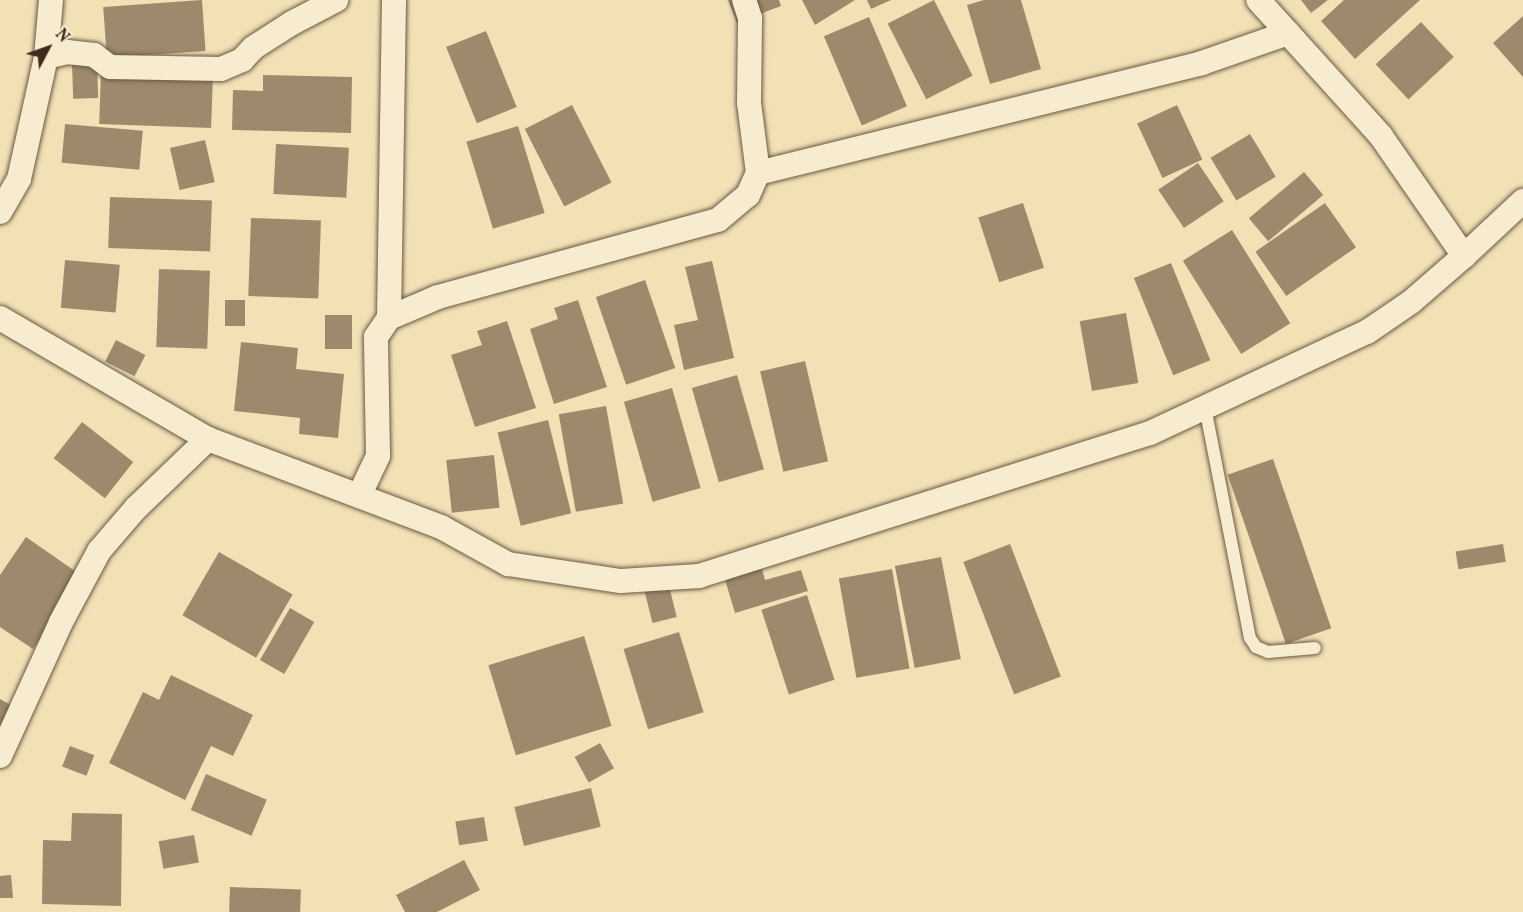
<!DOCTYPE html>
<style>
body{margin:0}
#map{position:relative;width:1523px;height:912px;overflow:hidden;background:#f2e1b5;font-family:Vollkorn,serif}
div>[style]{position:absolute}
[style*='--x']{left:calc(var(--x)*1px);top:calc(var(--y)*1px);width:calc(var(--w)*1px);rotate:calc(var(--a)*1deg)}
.building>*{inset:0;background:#9d8a6d;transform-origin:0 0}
.roads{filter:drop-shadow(0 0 2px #6c5844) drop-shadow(0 0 2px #6c5844)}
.lane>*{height:12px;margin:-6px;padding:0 6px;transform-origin:6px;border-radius:6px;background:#f7eccf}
.street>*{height:24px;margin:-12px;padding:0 12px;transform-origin:12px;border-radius:12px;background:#f7eccf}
span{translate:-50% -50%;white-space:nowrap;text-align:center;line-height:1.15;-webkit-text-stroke:5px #f7eccf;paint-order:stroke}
.north{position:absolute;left:18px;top:18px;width:60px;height:60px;-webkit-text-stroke:4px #f7eccf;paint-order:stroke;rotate:49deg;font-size:16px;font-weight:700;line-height:24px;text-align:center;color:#402b1f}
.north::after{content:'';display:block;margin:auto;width:21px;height:27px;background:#402b1f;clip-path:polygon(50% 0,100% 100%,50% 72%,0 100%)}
</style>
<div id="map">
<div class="building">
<i style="left:202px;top:0;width:51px;height:99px;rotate:86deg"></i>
<i style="clip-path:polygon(728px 0,779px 0,781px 6px,737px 23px)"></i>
<i style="clip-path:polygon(802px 0,855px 0,815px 25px)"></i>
<i style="clip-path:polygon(867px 0,891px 0,871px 9px)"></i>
<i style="left:934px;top:0;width:85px;height:52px;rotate:63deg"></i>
<i style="clip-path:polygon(984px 0,1021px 0,1041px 69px,990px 84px,967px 5px)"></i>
<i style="clip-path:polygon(1301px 0,1328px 0,1311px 13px)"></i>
<i style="clip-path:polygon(1344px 0,1420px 0,1355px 59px,1321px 21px)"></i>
<i style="clip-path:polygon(1523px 16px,1523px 77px,1493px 43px)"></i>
<i style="left:869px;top:17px;width:97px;height:49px;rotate:67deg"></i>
<i style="left:1421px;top:22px;width:48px;height:62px;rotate:47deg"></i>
<i style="left:486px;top:31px;width:82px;height:43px;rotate:68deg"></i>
<i style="left:97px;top:64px;width:34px;height:25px;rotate:88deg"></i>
<i style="left:101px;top:72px;width:112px;height:52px;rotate:2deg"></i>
<i style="clip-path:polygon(263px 75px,352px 77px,351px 133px,232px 130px,233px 90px,263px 91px)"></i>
<i style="left:572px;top:105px;width:87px;height:53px;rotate:63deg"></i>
<i style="left:1177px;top:105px;width:60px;height:44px;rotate:65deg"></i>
<i style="left:65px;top:124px;width:78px;height:39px;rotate:5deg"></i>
<i style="left:518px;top:126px;width:91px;height:54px;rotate:73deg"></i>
<i style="left:1250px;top:134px;width:50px;height:46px;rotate:59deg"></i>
<i style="left:205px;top:140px;width:43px;height:36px;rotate:77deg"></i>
<i style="left:276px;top:144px;width:73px;height:50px;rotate:3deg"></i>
<i style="left:1198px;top:163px;width:46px;height:48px;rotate:56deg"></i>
<i style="left:1304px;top:172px;width:30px;height:72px;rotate:50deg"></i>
<i style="left:110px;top:197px;width:102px;height:51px;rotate:2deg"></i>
<i style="left:1023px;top:203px;width:68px;height:47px;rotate:72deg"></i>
<i style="left:1325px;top:203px;width:54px;height:85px;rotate:55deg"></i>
<i style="left:251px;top:218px;width:70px;height:78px;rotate:2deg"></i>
<i style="left:1232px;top:230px;width:110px;height:58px;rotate:58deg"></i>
<i style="left:65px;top:260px;width:55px;height:48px;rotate:5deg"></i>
<i style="clip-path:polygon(712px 261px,734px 358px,684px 370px,674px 325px,698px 320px,685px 267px)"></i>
<i style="left:1171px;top:263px;width:105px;height:40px;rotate:68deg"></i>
<i style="left:159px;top:269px;width:51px;height:78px;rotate:2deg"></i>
<i style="left:645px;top:280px;width:93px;height:52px;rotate:71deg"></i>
<i style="left:225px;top:300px;width:20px;height:26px"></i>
<i style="clip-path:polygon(578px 300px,607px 387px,554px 404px,530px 329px,558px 319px,554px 308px)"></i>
<i style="left:1126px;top:313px;width:71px;height:47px;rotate:80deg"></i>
<i style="left:325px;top:315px;width:27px;height:34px"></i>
<i style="clip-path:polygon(507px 321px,536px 408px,475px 427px,451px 355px,482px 345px,477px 331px)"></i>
<i style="left:116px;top:340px;width:33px;height:24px;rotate:27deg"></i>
<i style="clip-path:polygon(241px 342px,298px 348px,296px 369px,344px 374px,338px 438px,299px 434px,300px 418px,234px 411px)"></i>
<i style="left:805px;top:361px;width:103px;height:46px;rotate:77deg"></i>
<i style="left:737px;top:375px;width:98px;height:47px;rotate:74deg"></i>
<i style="left:672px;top:388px;width:104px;height:50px;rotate:74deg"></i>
<i style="left:606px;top:406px;width:99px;height:48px;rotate:80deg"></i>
<i style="left:548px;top:420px;width:96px;height:52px;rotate:76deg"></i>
<i style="left:82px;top:422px;width:65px;height:46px;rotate:38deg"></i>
<i style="left:494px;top:455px;width:53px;height:48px;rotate:84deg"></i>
<i style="left:1273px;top:459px;width:179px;height:48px;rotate:71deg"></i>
<i style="clip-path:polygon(26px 537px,82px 576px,33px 649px,0 627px,0 575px)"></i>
<i style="left:1010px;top:544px;width:142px;height:50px;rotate:69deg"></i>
<i style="left:1503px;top:544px;width:18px;height:48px;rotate:81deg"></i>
<i style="left:219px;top:552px;width:85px;height:73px;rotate:30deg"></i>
<i style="left:941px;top:557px;width:104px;height:47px;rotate:79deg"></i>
<i style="clip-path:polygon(760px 562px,765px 580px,801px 570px,808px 591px,735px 613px,723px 573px)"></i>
<i style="left:892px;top:569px;width:101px;height:54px;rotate:80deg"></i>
<i style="left:669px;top:586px;width:32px;height:25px;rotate:76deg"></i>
<i style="left:807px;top:595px;width:89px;height:48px;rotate:72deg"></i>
<i style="left:290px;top:608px;width:28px;height:60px;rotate:30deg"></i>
<i style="left:679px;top:632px;width:84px;height:58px;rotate:73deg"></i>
<i style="left:584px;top:636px;width:94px;height:100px;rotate:73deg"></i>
<i style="clip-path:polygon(171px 675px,253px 715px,233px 756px,211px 746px,185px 800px,109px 763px,143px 692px,159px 700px)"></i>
<i style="clip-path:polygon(0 699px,14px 707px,0 732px)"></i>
<i style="left:600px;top:743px;width:29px;height:29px;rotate:61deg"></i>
<i style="left:70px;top:746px;width:26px;height:22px;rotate:21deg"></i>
<i style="left:206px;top:774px;width:66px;height:39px;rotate:23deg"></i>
<i style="left:591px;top:788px;width:40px;height:79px;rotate:76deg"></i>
<i style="clip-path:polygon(72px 813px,122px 814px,121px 906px,42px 904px,43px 840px,71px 841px)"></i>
<i style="left:484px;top:817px;width:24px;height:29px;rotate:81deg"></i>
<i style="left:194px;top:835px;width:28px;height:36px;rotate:80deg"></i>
<i style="clip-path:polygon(464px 860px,480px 890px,437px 912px,405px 912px,396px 895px)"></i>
<i style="clip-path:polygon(11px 875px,13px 898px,0 898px,0 876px)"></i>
<i style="left:230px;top:887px;width:71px;height:25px;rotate:2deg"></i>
</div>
<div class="roads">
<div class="lane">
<i style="--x:1205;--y:407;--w:235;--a:79"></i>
<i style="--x:1250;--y:638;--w:11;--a:56"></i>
<i style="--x:1256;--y:647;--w:13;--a:23"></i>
<i style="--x:1268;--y:652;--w:47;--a:-4.9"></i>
</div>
<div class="street">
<i style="--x:46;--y:57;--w:22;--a:-13"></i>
<i style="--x:67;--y:52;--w:27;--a:6"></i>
<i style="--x:94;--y:55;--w:20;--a:37"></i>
<i style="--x:110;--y:67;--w:111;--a:1"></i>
<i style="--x:221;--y:69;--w:23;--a:-23"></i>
<i style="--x:242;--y:60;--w:16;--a:-47"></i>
<i style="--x:253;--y:48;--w:46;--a:-32.7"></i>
<i style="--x:292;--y:23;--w:50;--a:-27.6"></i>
<i style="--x:758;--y:173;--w:457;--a:-13.9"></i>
<i style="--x:1202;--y:63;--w:91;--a:-19.2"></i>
<i style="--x:0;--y:212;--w:38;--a:-60"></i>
<i style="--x:19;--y:179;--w:125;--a:-77.5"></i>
<i style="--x:46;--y:57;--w:57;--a:-85"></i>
<i style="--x:1464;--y:256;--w:81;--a:-43"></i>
<i style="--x:0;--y:318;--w:241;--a:30.2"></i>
<i style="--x:208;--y:439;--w:249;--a:20.7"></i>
<i style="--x:441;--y:527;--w:77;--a:28.9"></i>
<i style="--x:508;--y:564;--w:114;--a:8.6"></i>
<i style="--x:621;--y:581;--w:78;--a:-3.7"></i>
<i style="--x:699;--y:576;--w:473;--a:-17.6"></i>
<i style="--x:1150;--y:433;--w:239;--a:-25"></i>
<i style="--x:1367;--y:332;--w:53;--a:-34.3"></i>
<i style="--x:1411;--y:302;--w:70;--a:-41"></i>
<i style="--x:1464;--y:256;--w:146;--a:-124.7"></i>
<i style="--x:1381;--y:136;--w:183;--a:-132.1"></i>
<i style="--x:389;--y:318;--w:318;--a:-89.1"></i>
<i style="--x:359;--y:496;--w:44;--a:-64.6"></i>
<i style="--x:378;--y:456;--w:119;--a:-91"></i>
<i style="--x:376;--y:337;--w:23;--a:-56"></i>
<i style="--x:389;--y:318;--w:53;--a:-23.2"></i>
<i style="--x:438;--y:297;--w:290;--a:-15.4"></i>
<i style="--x:718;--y:220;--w:39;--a:-40"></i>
<i style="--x:748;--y:195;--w:24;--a:-66"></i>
<i style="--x:758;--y:173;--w:71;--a:-97.3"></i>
<i style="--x:749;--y:103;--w:85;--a:-89.3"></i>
<i style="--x:750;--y:18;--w:19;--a:-108"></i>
<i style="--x:0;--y:756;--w:147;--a:-65.5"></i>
<i style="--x:61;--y:622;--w:81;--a:-61.8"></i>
<i style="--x:99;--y:551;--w:57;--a:-49.3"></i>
<i style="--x:136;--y:508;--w:100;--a:-43.8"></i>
</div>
</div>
<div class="north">N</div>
</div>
